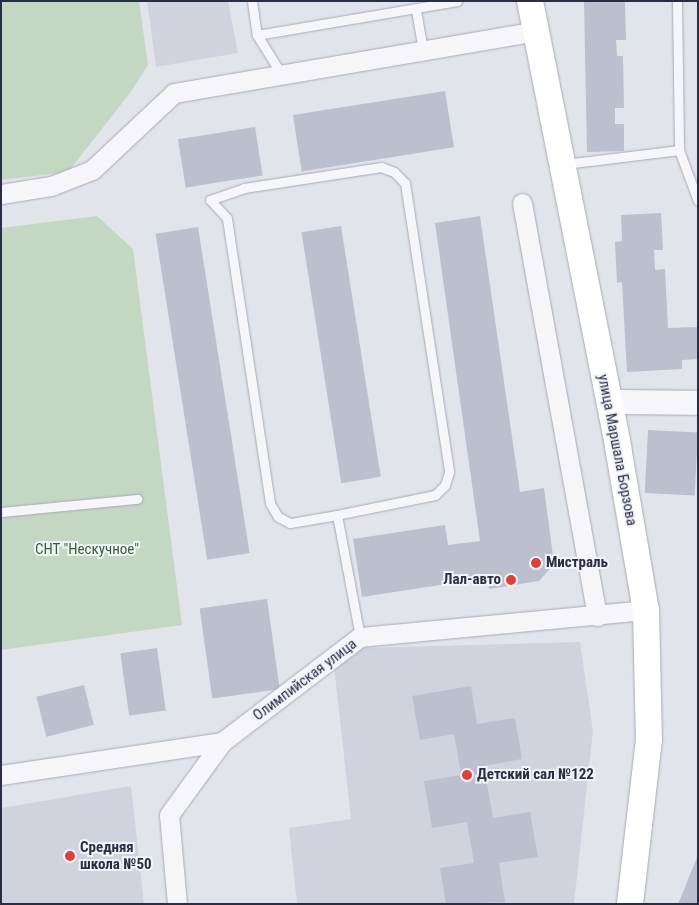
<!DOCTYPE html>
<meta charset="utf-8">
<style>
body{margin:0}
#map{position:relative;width:699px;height:905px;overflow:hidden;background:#e2e4ec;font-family:"Roboto Condensed",sans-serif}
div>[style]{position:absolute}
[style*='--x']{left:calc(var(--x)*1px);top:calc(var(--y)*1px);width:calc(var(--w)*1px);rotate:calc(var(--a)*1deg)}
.built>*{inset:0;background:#d0d3de}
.green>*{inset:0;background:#c4d7c2}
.building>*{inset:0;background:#bcbfcd;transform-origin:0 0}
.roads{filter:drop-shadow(0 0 1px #a6aab7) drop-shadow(0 0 1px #a6aab7)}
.service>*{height:9px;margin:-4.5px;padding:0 4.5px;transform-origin:4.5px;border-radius:4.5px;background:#f6f6fa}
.minor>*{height:19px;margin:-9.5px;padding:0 9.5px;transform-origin:9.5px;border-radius:9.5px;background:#f6f6fa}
.tertiary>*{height:24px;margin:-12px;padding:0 12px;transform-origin:12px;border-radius:12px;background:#f6f6fa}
.secondary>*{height:26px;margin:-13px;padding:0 13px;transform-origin:13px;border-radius:13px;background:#fff}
.dots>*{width:14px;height:14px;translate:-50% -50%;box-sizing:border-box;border:2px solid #f2f4f9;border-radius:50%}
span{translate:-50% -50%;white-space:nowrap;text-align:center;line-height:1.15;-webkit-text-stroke:4px #f2f4f9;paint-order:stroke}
.street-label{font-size:15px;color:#282e46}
.park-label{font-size:15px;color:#346434}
.poi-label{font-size:15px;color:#282e46;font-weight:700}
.left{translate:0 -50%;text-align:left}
.right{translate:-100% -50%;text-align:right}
.frame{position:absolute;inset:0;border:2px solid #282e46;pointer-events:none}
</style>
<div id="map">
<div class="built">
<i style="clip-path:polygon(147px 1px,228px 1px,238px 53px,156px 67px)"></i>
<i style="clip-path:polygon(580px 642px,593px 731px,574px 904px,297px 904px,289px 828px,351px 819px,334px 666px,360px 648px)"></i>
<i style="clip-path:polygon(131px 786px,144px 904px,1px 904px,1px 808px)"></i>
</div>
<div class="green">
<i style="clip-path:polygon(1px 1px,139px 1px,148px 65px,130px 93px,68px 172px,1px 180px)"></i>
<i style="clip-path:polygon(97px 216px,133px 249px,182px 625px,1px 650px,1px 228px)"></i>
</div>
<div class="building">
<i style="clip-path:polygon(584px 1px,625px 1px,626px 40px,616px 40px,617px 56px,623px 56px,624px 108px,615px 108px,615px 124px,624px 124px,624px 151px,587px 152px)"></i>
<i style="left:445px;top:91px;width:57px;height:154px;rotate:81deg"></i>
<i style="left:255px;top:127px;width:49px;height:78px;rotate:81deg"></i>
<i style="clip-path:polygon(661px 213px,663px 250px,654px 250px,655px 270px,665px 269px,668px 328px,698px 327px,698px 359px,682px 360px,682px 369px,627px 372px,622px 282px,617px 283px,615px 242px,622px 241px,621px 215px)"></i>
<i style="clip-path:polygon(480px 216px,520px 492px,544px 488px,554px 564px,539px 581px,489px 589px,487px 575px,475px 574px,466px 581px,362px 597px,353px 539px,445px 525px,448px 545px,480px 541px,435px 223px)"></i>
<i style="left:341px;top:226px;width:254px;height:40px;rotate:81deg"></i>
<i style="left:198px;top:227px;width:330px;height:43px;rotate:81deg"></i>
<i style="left:648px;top:430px;width:50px;height:63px;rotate:3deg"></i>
<i style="left:267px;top:599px;width:91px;height:68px;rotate:82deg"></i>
<i style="left:157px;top:648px;width:63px;height:37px;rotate:82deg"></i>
<i style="left:84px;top:685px;width:41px;height:49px;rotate:76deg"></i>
<i style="clip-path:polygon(471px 686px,477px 724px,515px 718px,522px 759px,484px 766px,493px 818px,530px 812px,538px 857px,499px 863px,505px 902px,446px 904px,440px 868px,474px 863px,467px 822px,432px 828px,424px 781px,461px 775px,454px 734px,420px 740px,412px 696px)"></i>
<i style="clip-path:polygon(698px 855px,698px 904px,678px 904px)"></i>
</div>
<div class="roads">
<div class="service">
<i style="--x:252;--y:1;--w:34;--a:82"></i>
<i style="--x:257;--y:35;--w:47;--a:58"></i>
<i style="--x:677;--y:1;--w:149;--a:89.2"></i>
<i style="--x:679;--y:150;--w:54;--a:69.6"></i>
<i style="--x:416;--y:10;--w:42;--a:80.3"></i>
<i style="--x:257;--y:35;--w:203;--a:-9.6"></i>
<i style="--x:565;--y:164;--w:115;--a:-7"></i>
<i style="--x:1;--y:512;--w:137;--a:-5.5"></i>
<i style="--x:337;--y:515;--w:48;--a:170.3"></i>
<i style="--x:290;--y:523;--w:13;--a:-153"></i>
<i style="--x:278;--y:517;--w:16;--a:-120"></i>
<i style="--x:270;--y:503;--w:288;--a:-98.6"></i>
<i style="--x:227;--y:218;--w:25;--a:-133"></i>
<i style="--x:210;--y:200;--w:36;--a:-19"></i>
<i style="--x:244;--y:188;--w:139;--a:-8.7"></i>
<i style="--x:381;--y:167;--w:14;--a:21"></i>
<i style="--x:394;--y:172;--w:16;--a:45"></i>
<i style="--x:405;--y:183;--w:292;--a:81.3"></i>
<i style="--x:449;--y:472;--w:14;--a:107"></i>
<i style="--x:445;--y:485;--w:14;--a:135"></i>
<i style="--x:435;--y:495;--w:100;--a:168.5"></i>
<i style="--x:337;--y:515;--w:124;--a:79.3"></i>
</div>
<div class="minor">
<i style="--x:1;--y:194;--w:51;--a:-9.1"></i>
<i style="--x:51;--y:186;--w:44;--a:-21.3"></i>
<i style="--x:92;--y:170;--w:112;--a:-43.2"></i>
<i style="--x:174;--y:93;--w:367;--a:-9.7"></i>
<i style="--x:522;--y:203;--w:420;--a:79.7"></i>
<i style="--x:1;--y:775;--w:223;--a:-8.5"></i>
<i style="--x:222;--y:742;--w:173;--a:-37.3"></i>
<i style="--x:360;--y:637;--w:287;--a:-5.4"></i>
<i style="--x:177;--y:904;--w:89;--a:-95.1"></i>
<i style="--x:169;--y:815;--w:90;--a:-54"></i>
</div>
<div class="tertiary">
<i style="--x:609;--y:402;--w:89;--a:0.6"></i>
</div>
<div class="secondary">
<i style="--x:530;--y:1;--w:455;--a:78.8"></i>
<i style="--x:618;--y:447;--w:165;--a:80.3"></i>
<i style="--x:646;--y:610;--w:129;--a:88.7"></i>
<i style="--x:649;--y:739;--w:166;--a:96.6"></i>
</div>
</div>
<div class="dots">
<i style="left:536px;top:563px;background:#dd3f3b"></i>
<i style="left:511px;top:580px;background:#dd3f3b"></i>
<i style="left:467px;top:775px;background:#dd3f3b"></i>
<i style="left:70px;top:856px;background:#dd3f3b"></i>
</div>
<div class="street-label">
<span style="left:617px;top:450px;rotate:79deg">улица Маршала Борзова</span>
<span style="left:305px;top:680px;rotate:-37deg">Олимпийская улица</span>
</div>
<div class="park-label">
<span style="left:87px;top:550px">СНТ "Нескучное"</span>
</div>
<div class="poi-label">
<span class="left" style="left:546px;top:563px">Мистраль</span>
<span class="right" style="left:501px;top:580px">Лал-авто</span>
<span class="left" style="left:477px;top:775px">Детский сал №122</span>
<span class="left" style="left:80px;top:856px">Средняя<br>школа №50</span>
</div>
<div class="frame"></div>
</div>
